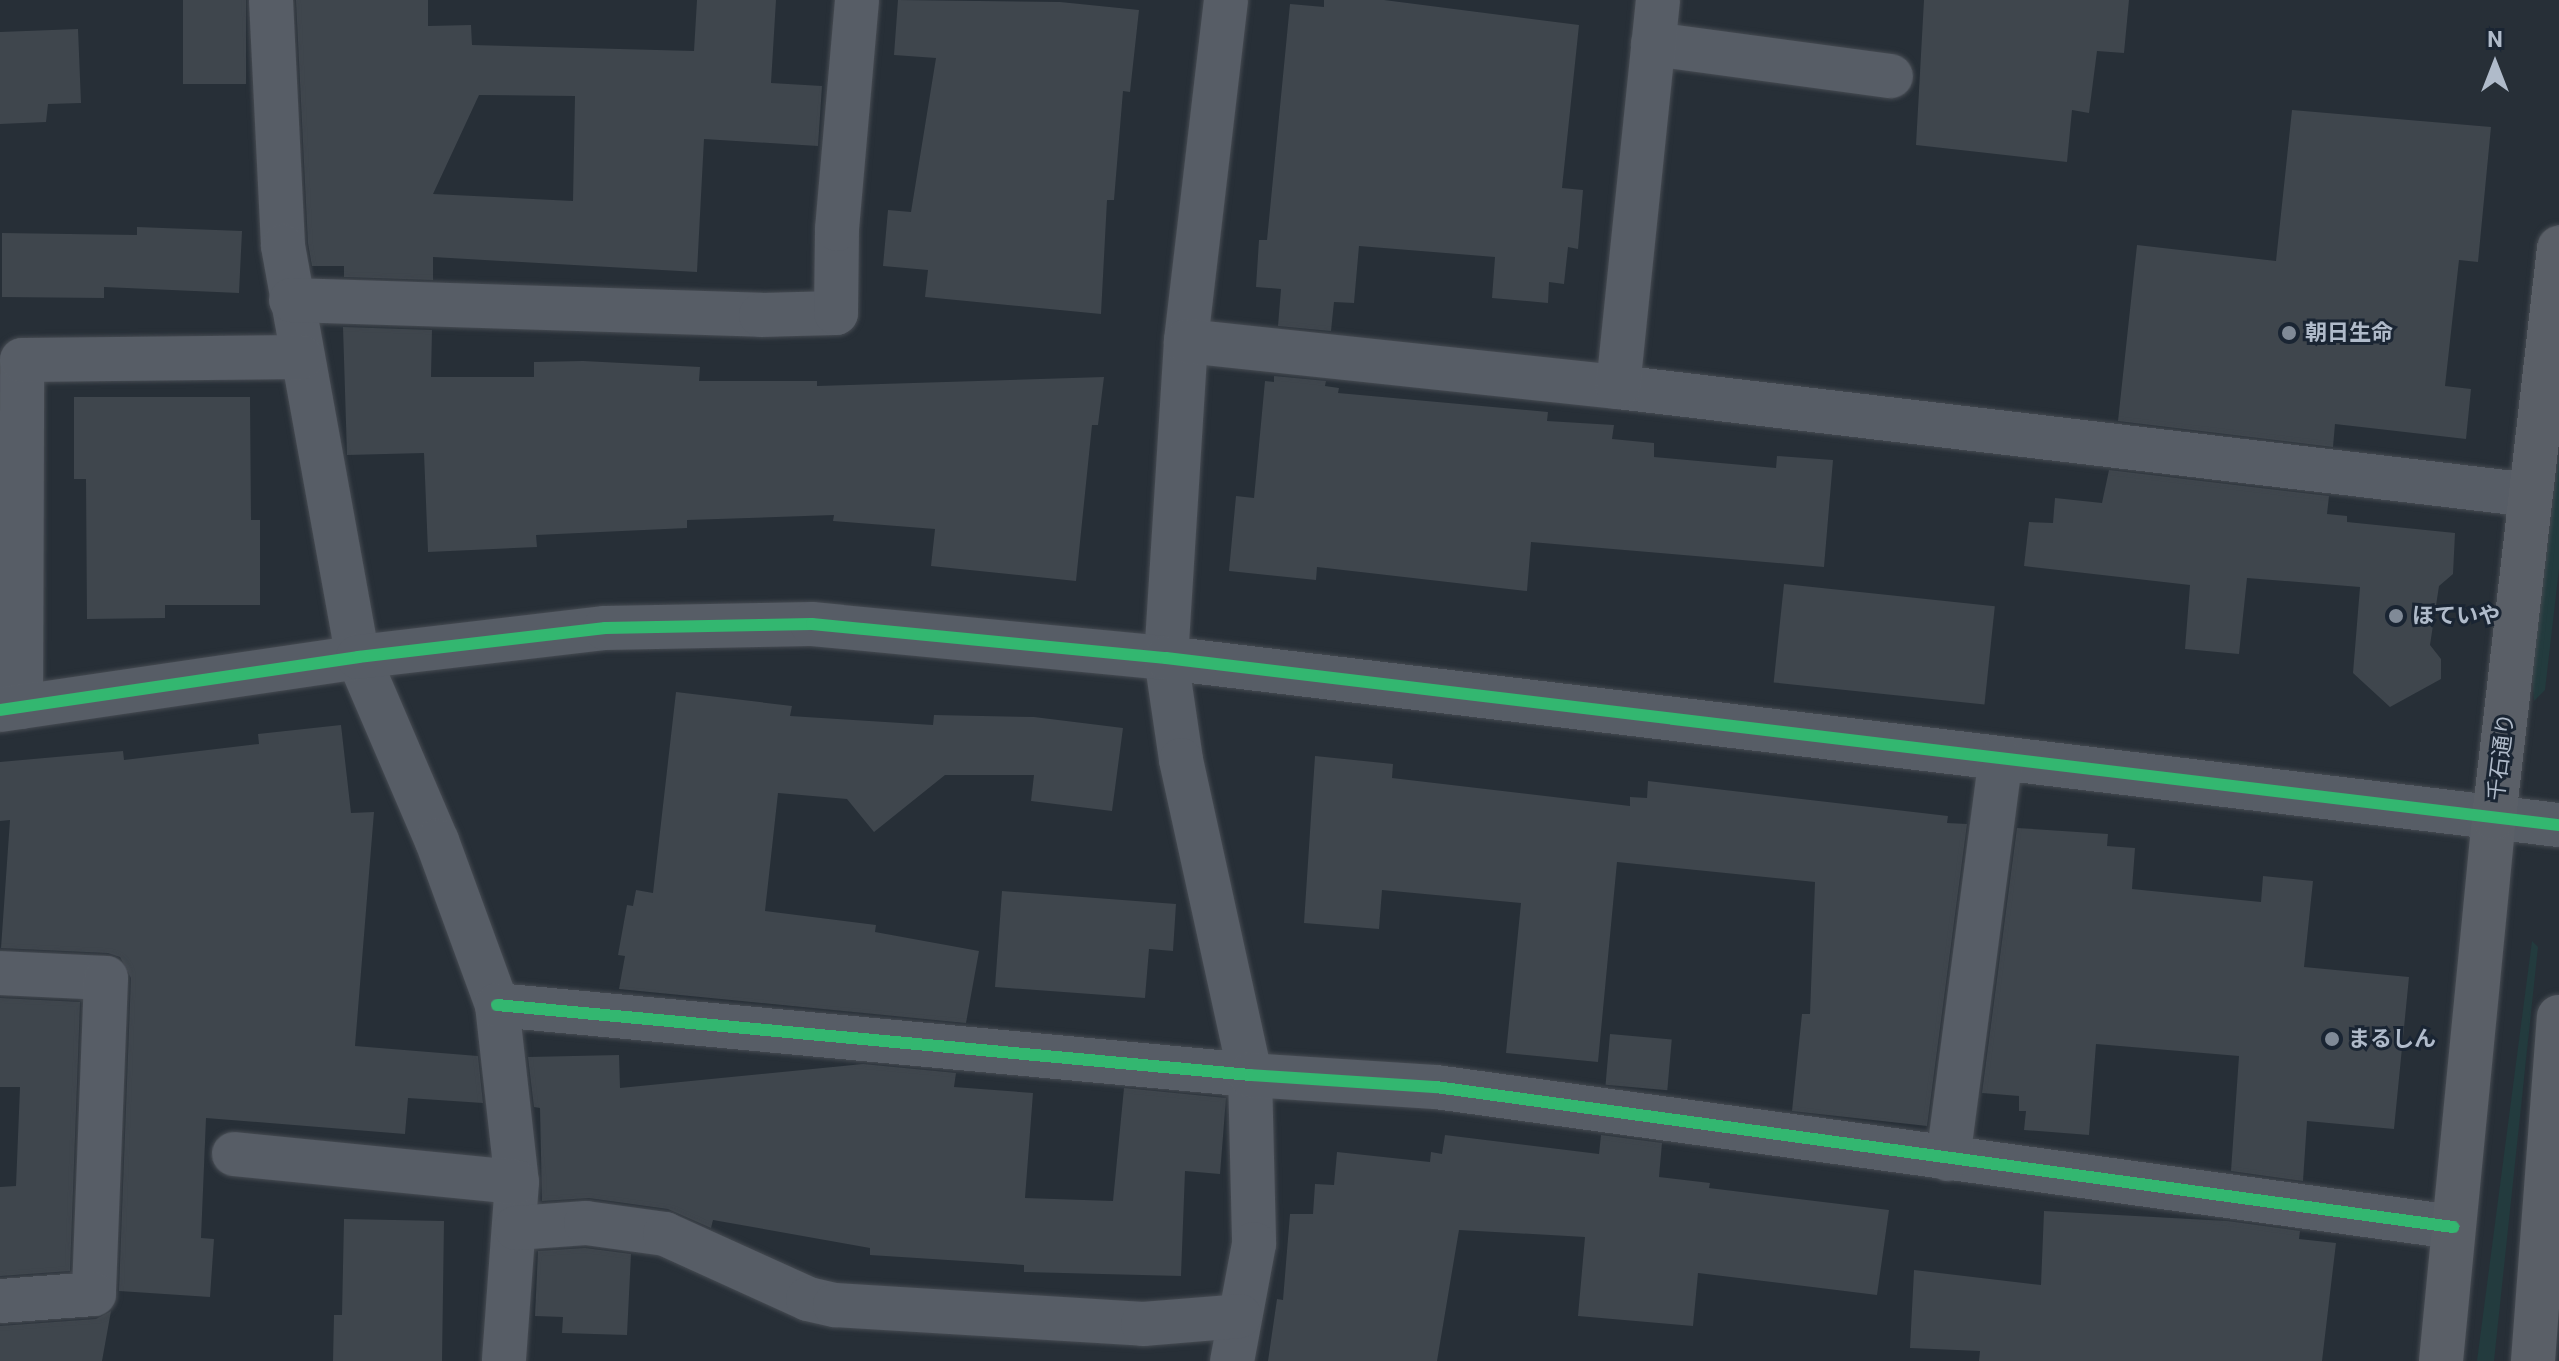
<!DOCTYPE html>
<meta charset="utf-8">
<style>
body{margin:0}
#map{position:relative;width:2559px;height:1361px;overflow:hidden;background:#272f37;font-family:Roboto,"Noto Sans JP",sans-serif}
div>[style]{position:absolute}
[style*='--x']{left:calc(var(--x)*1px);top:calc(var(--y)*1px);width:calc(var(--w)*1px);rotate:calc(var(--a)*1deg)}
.green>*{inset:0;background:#233b3e}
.building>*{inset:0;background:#3f464d;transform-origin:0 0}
.roads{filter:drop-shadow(0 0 2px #464b52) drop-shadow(0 0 2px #464b52)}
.street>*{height:44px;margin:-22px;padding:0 22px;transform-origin:22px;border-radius:22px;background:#575d66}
.primary>*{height:44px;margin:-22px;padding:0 22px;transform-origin:22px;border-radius:22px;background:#5a5f67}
.cycleway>*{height:12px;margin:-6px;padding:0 6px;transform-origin:6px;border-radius:6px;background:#33b770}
.dots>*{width:22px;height:22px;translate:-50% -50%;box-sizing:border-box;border:4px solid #1a2533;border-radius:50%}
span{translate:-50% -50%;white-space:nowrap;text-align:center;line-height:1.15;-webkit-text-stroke:6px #1a2533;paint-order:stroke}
.poi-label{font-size:22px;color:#b0bbca;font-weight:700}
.left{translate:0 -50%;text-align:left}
.street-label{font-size:22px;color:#b0bbca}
.north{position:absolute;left:2455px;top:24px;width:80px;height:80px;-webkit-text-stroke:6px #1a2533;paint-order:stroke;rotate:0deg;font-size:22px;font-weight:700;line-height:32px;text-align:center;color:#b0bbca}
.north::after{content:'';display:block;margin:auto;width:28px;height:36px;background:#b0bbca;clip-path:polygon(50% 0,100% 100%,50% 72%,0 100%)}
</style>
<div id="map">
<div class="green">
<i style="clip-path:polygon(2559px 453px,2559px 569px,2545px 690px,2534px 701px,2532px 674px)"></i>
<i style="clip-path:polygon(2532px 941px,2538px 947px,2494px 1361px,2477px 1361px)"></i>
</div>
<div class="building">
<i style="left:183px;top:0;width:63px;height:84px"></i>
<i style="clip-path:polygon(evenodd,296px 0,428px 0,428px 26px,471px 25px,472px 45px,694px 51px,697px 0,776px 0,771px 83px,822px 86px,818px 146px,704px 139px,697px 272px,433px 257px,433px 280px,344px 277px,344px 266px,312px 266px,308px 243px,296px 0,479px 95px,575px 96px,573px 201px,433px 194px,479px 95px)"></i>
<i style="clip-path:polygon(898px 0,1060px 2px,1139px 10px,1130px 92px,1123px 91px,1114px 200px,1107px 200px,1101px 314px,925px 297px,928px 270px,883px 266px,888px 210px,911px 212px,936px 58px,894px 55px)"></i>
<i style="clip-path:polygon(1324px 0,1384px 0,1579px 25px,1562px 188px,1583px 190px,1578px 249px,1568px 247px,1564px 284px,1549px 282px,1548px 303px,1492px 298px,1495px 257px,1359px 246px,1354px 303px,1334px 302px,1331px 331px,1278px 326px,1281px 289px,1256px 287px,1259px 240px,1267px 240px,1290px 4px,1324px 7px)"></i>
<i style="clip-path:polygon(1924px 0,2129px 0,2124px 53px,2097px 51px,2089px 113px,2072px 110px,2067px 162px,1916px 145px)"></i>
<i style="clip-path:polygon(78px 29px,81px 103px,48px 104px,46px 122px,0 124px,0 32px)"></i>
<i style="clip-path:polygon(2292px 110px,2491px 127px,2478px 262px,2459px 260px,2445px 386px,2471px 389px,2466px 439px,2335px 424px,2333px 447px,2118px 421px,2137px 245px,2276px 261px)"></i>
<i style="clip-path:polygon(137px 227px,242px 231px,239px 293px,104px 287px,104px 298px,2px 297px,2px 233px,137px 235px)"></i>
<i style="clip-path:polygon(343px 327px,432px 330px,431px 377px,534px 377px,534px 362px,583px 361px,700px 367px,699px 381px,817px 381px,817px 386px,1104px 377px,1098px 425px,1092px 425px,1076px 581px,931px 566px,935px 529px,833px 521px,834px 515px,687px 520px,687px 528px,536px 535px,537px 547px,428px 552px,424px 453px,347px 455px)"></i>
<i style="clip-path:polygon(1274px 376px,1326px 381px,1325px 386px,1339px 388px,1338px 393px,1548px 412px,1547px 421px,1614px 425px,1612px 439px,1654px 443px,1654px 457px,1776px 468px,1777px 456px,1833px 460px,1824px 567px,1531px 542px,1527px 591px,1317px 567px,1316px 580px,1229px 571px,1236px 496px,1254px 498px,1265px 381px,1274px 382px)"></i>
<i style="clip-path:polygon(74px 397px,250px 397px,251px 520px,260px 520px,260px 605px,165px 605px,165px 618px,87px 619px,86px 479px,74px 479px)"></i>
<i style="clip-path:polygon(2109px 470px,2329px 496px,2327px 514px,2347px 516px,2347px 522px,2455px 533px,2453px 574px,2439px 586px,2430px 645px,2441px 659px,2441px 679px,2390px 707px,2353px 673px,2360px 587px,2247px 578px,2239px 654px,2185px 649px,2190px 585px,2024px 566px,2029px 522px,2053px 523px,2055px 498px,2102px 503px)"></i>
<i style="left:1784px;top:584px;width:212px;height:99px;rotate:6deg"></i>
<i style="clip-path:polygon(676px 692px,792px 706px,790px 716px,933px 725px,934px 715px,1034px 717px,1123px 728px,1112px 811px,1031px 801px,1034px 775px,945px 775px,874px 832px,847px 799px,778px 793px,765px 911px,876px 925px,875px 932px,979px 951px,966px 1023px,619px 989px,625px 956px,618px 955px,627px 905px,633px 906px,636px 890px,653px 893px)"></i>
<i style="clip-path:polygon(341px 725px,351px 813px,374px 812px,355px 1046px,478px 1056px,483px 1103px,408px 1098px,405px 1134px,206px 1118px,201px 1238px,214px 1239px,210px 1297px,119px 1291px,131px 978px,120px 957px,108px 953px,1px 948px,10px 820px,0 821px,0 762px,123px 751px,124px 760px,259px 744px,258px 734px)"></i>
<i style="clip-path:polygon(1315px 756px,1393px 764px,1392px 778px,1630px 806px,1630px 797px,1647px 798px,1648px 781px,1948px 816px,1947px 823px,1967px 824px,1927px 1126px,1792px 1111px,1802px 1014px,1810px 1014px,1815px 882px,1617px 862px,1598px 1062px,1506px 1053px,1521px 903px,1382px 890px,1379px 929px,1304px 923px)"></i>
<i style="clip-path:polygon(2017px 828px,2108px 834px,2107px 846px,2135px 848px,2132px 889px,2261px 902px,2263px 876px,2313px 881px,2304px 967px,2409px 977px,2394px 1129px,2307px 1121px,2303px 1181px,2231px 1171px,2239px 1056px,2096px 1044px,2089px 1135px,2024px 1130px,2026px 1111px,2019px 1111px,2019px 1096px,1982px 1093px)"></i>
<i style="clip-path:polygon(1002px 891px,1176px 904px,1173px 951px,1149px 949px,1145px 998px,995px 987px)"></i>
<i style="clip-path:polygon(0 998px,80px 1002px,70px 1271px,0 1276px,0 1187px,16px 1186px,20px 1087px,0 1087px)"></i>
<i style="left:1610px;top:1034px;width:62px;height:51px;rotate:5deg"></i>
<i style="clip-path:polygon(619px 1055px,620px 1088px,863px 1064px,956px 1073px,954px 1087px,1033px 1093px,1025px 1198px,1113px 1201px,1124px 1088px,1226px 1098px,1220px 1174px,1185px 1171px,1181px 1276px,1024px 1272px,1024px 1265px,870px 1255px,870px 1248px,713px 1220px,711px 1228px,668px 1209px,589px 1198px,542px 1201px,540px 1108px,534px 1107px,528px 1057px)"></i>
<i style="clip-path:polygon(1445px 1135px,1599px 1154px,1601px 1135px,1662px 1143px,1659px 1177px,1710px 1183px,1709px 1188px,1889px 1210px,1877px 1295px,1698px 1273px,1693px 1326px,1578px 1316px,1585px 1237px,1459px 1230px,1437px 1361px,1268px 1361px,1277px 1299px,1283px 1300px,1290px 1214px,1313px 1214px,1315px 1184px,1334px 1185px,1337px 1152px,1430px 1162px,1431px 1152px,1442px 1154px)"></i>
<i style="clip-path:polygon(2044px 1211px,2227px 1221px,2300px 1231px,2299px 1239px,2336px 1243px,2322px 1361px,1979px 1361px,1980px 1351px,1910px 1348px,1914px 1270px,2041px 1285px)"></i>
<i style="clip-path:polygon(344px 1219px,444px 1221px,442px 1361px,333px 1361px,334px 1315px,342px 1315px)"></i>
<i style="clip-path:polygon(585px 1248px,631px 1254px,627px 1335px,562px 1333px,563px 1317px,535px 1316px,538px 1251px)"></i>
<i style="clip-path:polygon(111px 1311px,102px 1361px,0 1361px,0 1326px,96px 1319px)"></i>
</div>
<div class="roads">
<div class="street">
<i style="--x:271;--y:0;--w:246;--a:87.2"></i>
<i style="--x:283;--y:246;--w:418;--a:79.7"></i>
<i style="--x:358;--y:657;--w:200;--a:66.8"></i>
<i style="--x:437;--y:841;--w:175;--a:69.9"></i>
<i style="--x:497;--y:1005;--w:178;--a:83.6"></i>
<i style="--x:517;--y:1182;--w:179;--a:94.2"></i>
<i style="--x:1226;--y:0;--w:343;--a:96.7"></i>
<i style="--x:1186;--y:341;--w:318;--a:93.6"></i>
<i style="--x:1166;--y:658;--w:103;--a:81.6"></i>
<i style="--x:1181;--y:760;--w:322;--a:77.6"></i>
<i style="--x:1250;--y:1075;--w:169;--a:88.6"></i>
<i style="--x:1254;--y:1244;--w:119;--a:100.6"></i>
<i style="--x:1653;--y:44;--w:240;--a:7.7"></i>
<i style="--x:291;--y:300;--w:470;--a:1.8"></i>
<i style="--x:761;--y:315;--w:75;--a:-1.5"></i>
<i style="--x:836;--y:313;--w:84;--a:-89.3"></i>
<i style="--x:837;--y:229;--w:230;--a:-85"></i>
<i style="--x:1186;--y:341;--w:434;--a:6.1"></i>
<i style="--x:1618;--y:387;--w:918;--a:6.75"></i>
<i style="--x:1618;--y:387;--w:389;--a:-84.1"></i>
<i style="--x:21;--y:707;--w:347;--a:-89.8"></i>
<i style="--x:22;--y:360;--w:280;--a:-0.6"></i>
<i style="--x:0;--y:710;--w:362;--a:-8.4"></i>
<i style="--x:358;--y:657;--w:249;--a:-6.7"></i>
<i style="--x:605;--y:628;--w:207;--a:-1.1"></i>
<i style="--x:812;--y:624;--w:356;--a:5.5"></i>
<i style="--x:1166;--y:658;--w:1403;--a:6.84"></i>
<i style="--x:0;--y:973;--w:106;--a:2.7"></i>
<i style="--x:106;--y:978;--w:316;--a:92.2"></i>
<i style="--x:94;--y:1294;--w:94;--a:175.7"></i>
<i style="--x:497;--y:1005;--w:756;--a:5.31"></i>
<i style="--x:1250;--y:1075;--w:186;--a:3.7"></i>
<i style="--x:1436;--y:1087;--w:1027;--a:7.84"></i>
<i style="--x:234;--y:1154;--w:284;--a:5.7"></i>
<i style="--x:1948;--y:1159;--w:403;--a:-82.5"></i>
<i style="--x:516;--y:1228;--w:70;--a:-4.1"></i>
<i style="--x:586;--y:1223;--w:80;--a:7.9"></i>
<i style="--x:665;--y:1234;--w:157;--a:24.4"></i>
<i style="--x:808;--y:1299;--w:28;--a:13"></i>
<i style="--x:835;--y:1305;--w:309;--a:3.5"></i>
<i style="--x:1143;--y:1324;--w:97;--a:-4.7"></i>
</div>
<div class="primary">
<i style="--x:2441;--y:1361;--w:546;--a:-84.43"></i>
<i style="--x:2494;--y:818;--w:574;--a:-83.49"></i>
<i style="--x:2533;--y:1361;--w:345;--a:-85.7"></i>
</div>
</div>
<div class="cycleway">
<i style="--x:0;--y:710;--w:362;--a:-8.4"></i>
<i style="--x:358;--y:657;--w:249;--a:-6.7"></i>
<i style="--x:605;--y:628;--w:207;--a:-1.1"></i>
<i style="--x:812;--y:624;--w:356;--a:5.5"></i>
<i style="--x:1166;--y:658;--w:1403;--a:6.84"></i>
<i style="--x:497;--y:1005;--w:756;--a:5.31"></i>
<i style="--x:1250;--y:1075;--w:186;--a:3.7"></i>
<i style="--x:1436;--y:1087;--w:1027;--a:7.84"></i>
</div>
<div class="dots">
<i style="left:2289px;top:333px;background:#808a97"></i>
<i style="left:2396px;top:616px;background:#808a97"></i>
<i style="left:2332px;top:1039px;background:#808a97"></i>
</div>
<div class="poi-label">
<span class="left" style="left:2305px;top:333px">朝日生命</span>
<span class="left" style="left:2412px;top:616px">ほていや</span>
<span class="left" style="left:2348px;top:1039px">まるしん</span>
</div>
<div class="street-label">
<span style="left:2501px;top:757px;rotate:-83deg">千石通り</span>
</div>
<div class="north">N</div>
</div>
